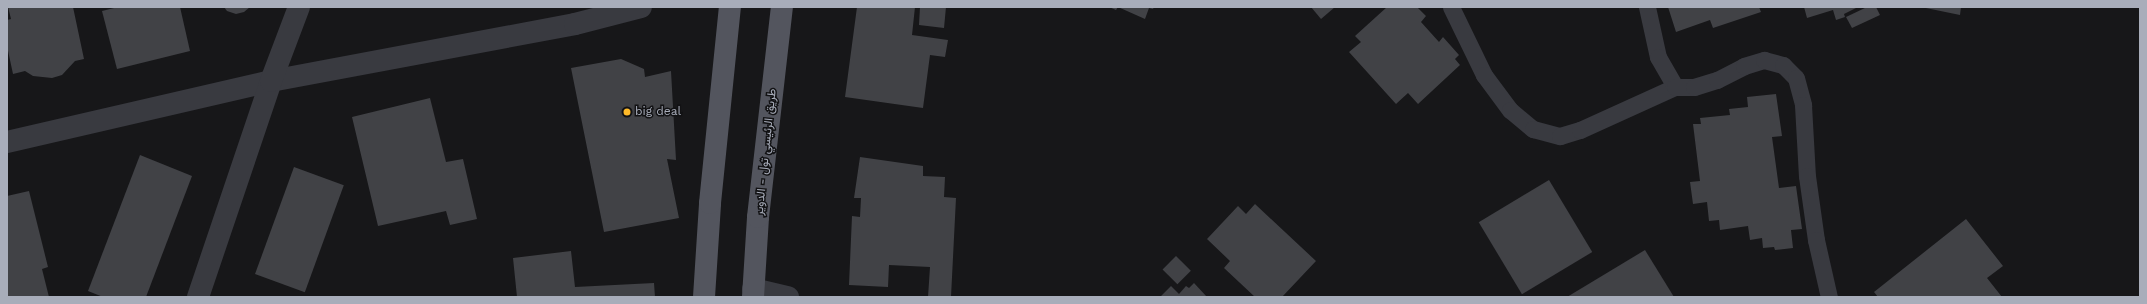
<!DOCTYPE html>
<meta charset="utf-8">
<style>
body{margin:0}
#map{position:relative;width:2147px;height:304px;overflow:hidden;background:#171719;font-family:"Work Sans",Vazirmatn,sans-serif}
div>[style]{position:absolute}
[style*='--x']{left:calc(var(--x)*1px);top:calc(var(--y)*1px);width:calc(var(--w)*1px);rotate:calc(var(--a)*1deg)}
.building>*{inset:0;background:#414246;transform-origin:0 0}
.lane>*{height:17px;margin:-8.5px;padding:0 8.5px;transform-origin:8.5px;border-radius:8.5px;background:#393a40}
.street>*{height:22px;margin:-11px;padding:0 11px;transform-origin:11px;border-radius:11px;background:#393a40}
.primary>*{height:22px;margin:-11px;padding:0 11px;transform-origin:11px;border-radius:11px;background:#53555e}
.dots>*{width:11px;height:11px;translate:-50% -50%;box-sizing:border-box;border:2px solid #121214;border-radius:50%}
span{translate:-50% -50%;white-space:nowrap;text-align:center;line-height:1.15;-webkit-text-stroke:3px #121214;paint-order:stroke}
.poi-label{font-size:12px;color:#a8adba}
.left{translate:0 -50%;text-align:left}
.street-label{font-size:12px;color:#a8adba}
.frame{position:absolute;inset:0;border:8px solid #a8adba;pointer-events:none}
</style>
<div id="map">
<div class="building">
<i style="clip-path:polygon(8px 7px,73px 7px,84px 59px,75px 61px,62px 75px,52px 78px,33px 76px,25px 71px,13px 74px,7px 46px,7px 20px,11px 19px)"></i>
<i style="clip-path:polygon(118px 7px,180px 7px,190px 51px,117px 69px,102px 11px)"></i>
<i style="clip-path:polygon(224px 7px,250px 7px,244px 12px,236px 14px,227px 11px)"></i>
<i style="clip-path:polygon(857px 7px,915px 7px,912px 35px,948px 40px,945px 57px,930px 55px,923px 108px,845px 97px)"></i>
<i style="clip-path:polygon(920px 7px,946px 7px,944px 28px,919px 25px)"></i>
<i style="clip-path:polygon(1109px 7px,1154px 7px,1153px 9px,1149px 8px,1145px 19px,1118px 7px,1116px 10px)"></i>
<i style="clip-path:polygon(1311px 7px,1335px 7px,1321px 19px)"></i>
<i style="clip-path:polygon(1387px 7px,1417px 7px,1426px 16px,1421px 22px,1439px 42px,1443px 37px,1459px 55px,1455px 59px,1460px 65px,1418px 104px,1408px 93px,1396px 104px,1349px 52px,1361px 42px,1355px 36px)"></i>
<i style="clip-path:polygon(1668px 7px,1759px 7px,1761px 12px,1713px 28px,1710px 20px,1676px 32px)"></i>
<i style="clip-path:polygon(1804px 7px,1858px 7px,1844px 14px,1845px 17px,1836px 20px,1833px 10px,1807px 18px)"></i>
<i style="clip-path:polygon(1867px 7px,1876px 7px,1880px 15px,1852px 28px,1846px 17px)"></i>
<i style="clip-path:polygon(1921px 7px,1961px 7px,1960px 15px)"></i>
<i style="clip-path:polygon(621px 59px,644px 69px,645px 77px,671px 71px,676px 160px,667px 159px,679px 218px,604px 232px,571px 68px)"></i>
<i style="clip-path:polygon(1776px 94px,1782px 136px,1772px 137px,1779px 188px,1796px 186px,1802px 229px,1791px 230px,1793px 248px,1775px 250px,1774px 247px,1763px 248px,1762px 238px,1750px 240px,1748px 226px,1720px 230px,1719px 220px,1709px 221px,1707px 202px,1693px 204px,1690px 182px,1700px 181px,1693px 124px,1701px 124px,1700px 118px,1730px 115px,1729px 109px,1748px 107px,1747px 97px)"></i>
<i style="clip-path:polygon(430px 98px,446px 162px,463px 159px,477px 219px,450px 225px,446px 211px,378px 226px,352px 117px)"></i>
<i style="clip-path:polygon(140px 155px,192px 176px,146px 297px,103px 297px,88px 291px)"></i>
<i style="clip-path:polygon(860px 157px,923px 166px,923px 176px,945px 177px,944px 197px,956px 198px,951px 297px,928px 297px,930px 267px,889px 265px,888px 287px,849px 285px,852px 216px,860px 217px,861px 198px,854px 198px)"></i>
<i style="left:294px;top:167px;width:53px;height:114px;rotate:20deg"></i>
<i style="left:1549px;top:180px;width:84px;height:82px;rotate:59deg"></i>
<i style="clip-path:polygon(29px 191px,48px 267px,42px 269px,49px 297px,7px 297px,7px 196px)"></i>
<i style="clip-path:polygon(1255px 204px,1316px 261px,1282px 297px,1255px 297px,1224px 268px,1230px 261px,1207px 239px,1238px 206px,1246px 214px)"></i>
<i style="clip-path:polygon(1966px 219px,2003px 266px,1987px 278px,2002px 297px,1878px 297px,1874px 292px)"></i>
<i style="clip-path:polygon(1645px 250px,1674px 297px,1567px 297px)"></i>
<i style="clip-path:polygon(571px 251px,575px 287px,654px 283px,655px 297px,517px 297px,513px 258px)"></i>
<i style="left:1176px;top:256px;width:21px;height:19px;rotate:45deg"></i>
<i style="clip-path:polygon(1194px 283px,1207px 297px,1160px 297px,1171px 286px,1179px 294px,1186px 286px,1189px 288px)"></i>
</div>
<div class="lane">
<i style="--x:1451;--y:7;--w:76;--a:64.1"></i>
<i style="--x:1484;--y:75;--w:44;--a:53.4"></i>
<i style="--x:1510;--y:110;--w:30;--a:40"></i>
<i style="--x:1533;--y:129;--w:28;--a:15"></i>
<i style="--x:1560;--y:136;--w:21;--a:-17"></i>
<i style="--x:1580;--y:130;--w:104;--a:-24.4"></i>
<i style="--x:1647;--y:7;--w:51;--a:77.6"></i>
<i style="--x:1658;--y:57;--w:34;--a:60"></i>
<i style="--x:1675;--y:87;--w:19;--a:0"></i>
<i style="--x:1694;--y:87;--w:24;--a:-17"></i>
<i style="--x:1717;--y:80;--w:30;--a:-27"></i>
<i style="--x:1744;--y:66;--w:21;--a:-17"></i>
<i style="--x:1764;--y:60;--w:20;--a:15"></i>
<i style="--x:1783;--y:65;--w:18;--a:45"></i>
<i style="--x:1796;--y:78;--w:28;--a:75"></i>
<i style="--x:1803;--y:105;--w:71;--a:86.8"></i>
<i style="--x:1807;--y:176;--w:65;--a:82"></i>
<i style="--x:1816;--y:240;--w:58;--a:77.2"></i>
</div>
<div class="street">
<i style="--x:7;--y:142;--w:271;--a:-13"></i>
<i style="--x:271;--y:81;--w:309;--a:-10.6"></i>
<i style="--x:575;--y:24;--w:68;--a:-14.4"></i>
<i style="--x:753;--y:289;--w:36;--a:13"></i>
<i style="--x:198;--y:297;--w:228;--a:-71.3"></i>
<i style="--x:271;--y:81;--w:79;--a:-69.3"></i>
</div>
<div class="primary">
<i style="--x:704;--y:297;--w:94;--a:-86.3"></i>
<i style="--x:710;--y:203;--w:197;--a:-84.2"></i>
<i style="--x:753;--y:297;--w:80;--a:-86.4"></i>
<i style="--x:758;--y:217;--w:211;--a:-83.5"></i>
</div>
<div class="dots">
<i style="left:627px;top:112px;background:#ffba29"></i>
</div>
<div class="poi-label">
<span class="left" style="left:635px;top:112px">big deal</span>
</div>
<div class="street-label">
<span style="left:766px;top:152px;rotate:-84deg">طريق الرئيسي تول - الدوير</span>
</div>
<div class="frame"></div>
</div>
